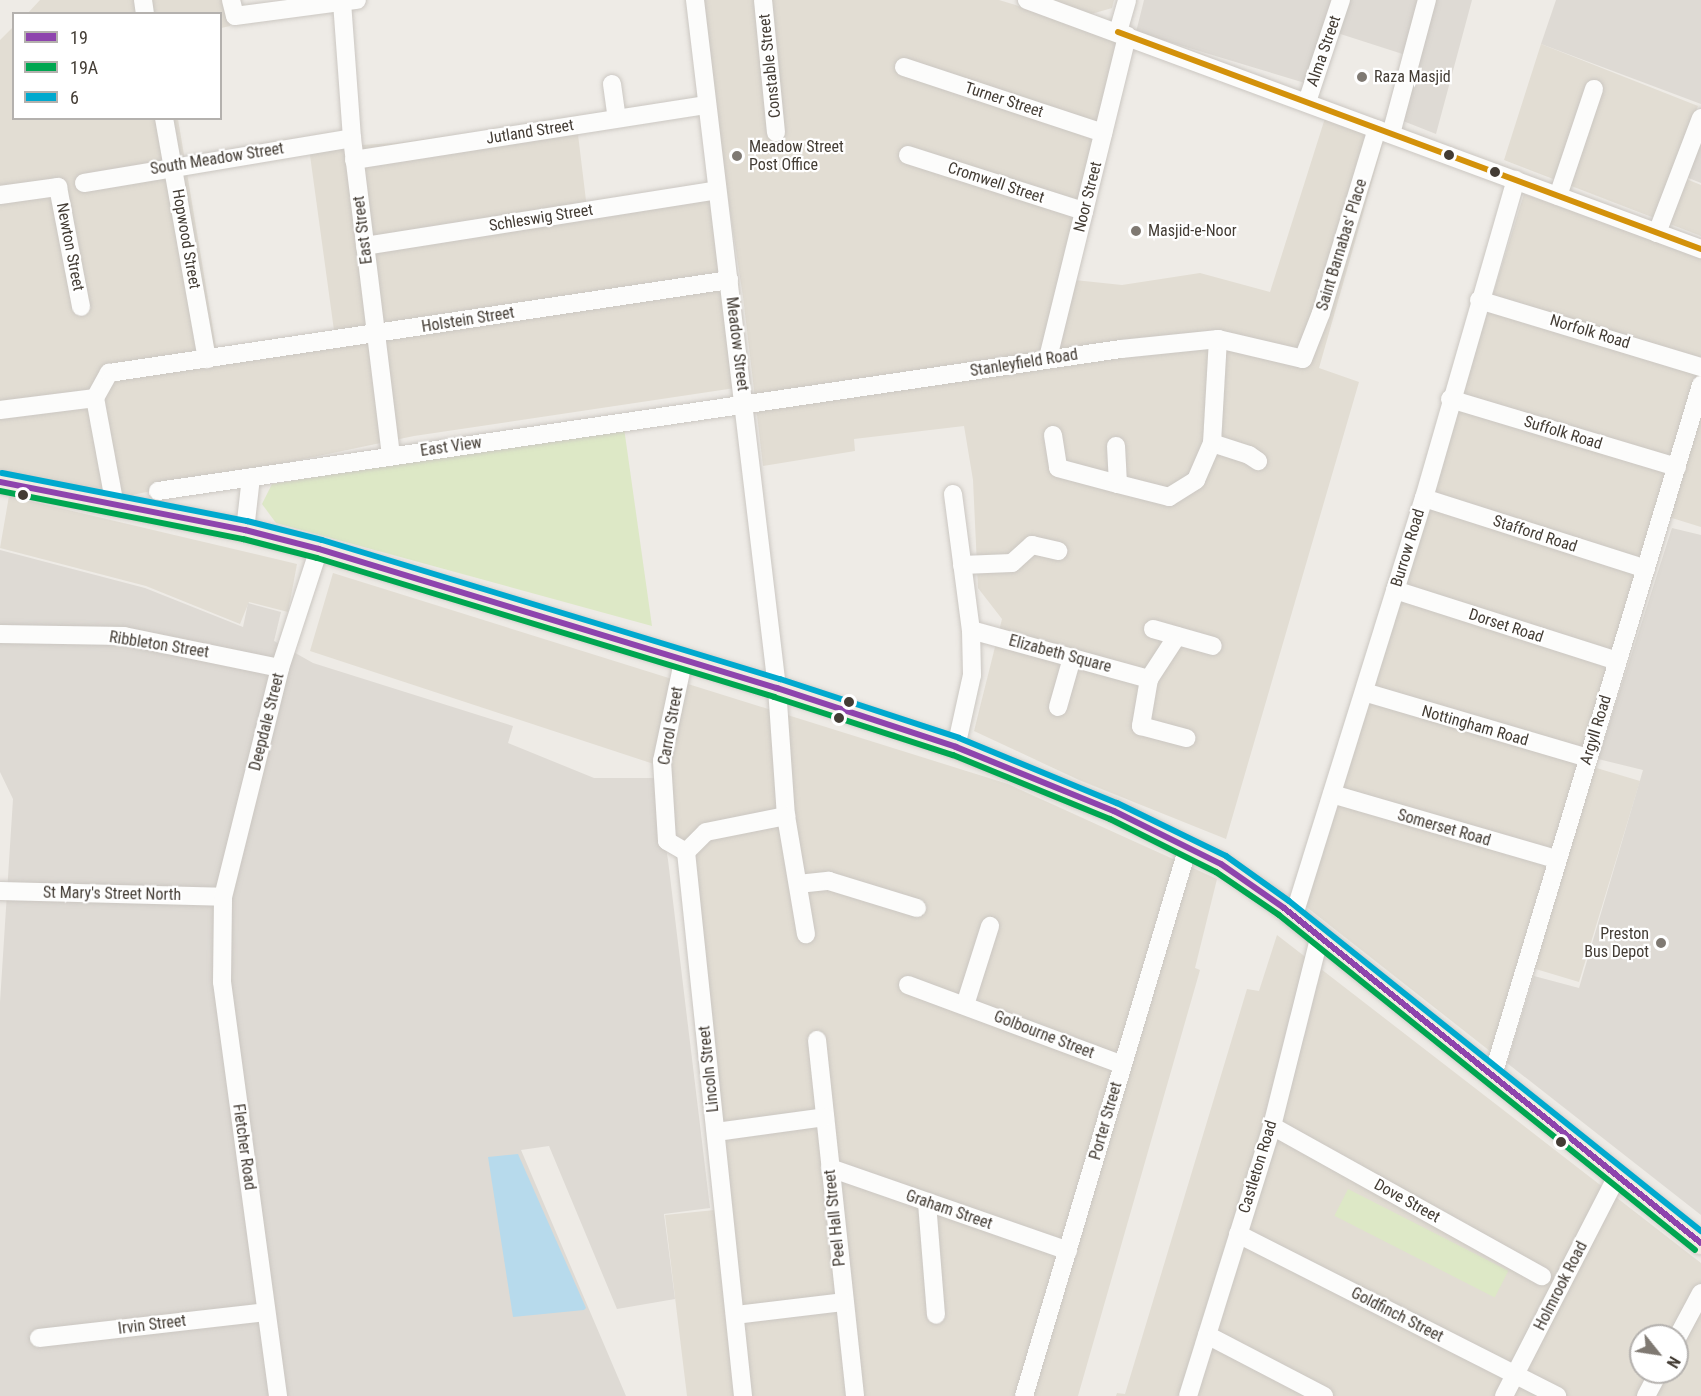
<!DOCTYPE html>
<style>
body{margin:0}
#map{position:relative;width:1701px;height:1396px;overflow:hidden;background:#eeebe6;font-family:"Roboto Condensed",sans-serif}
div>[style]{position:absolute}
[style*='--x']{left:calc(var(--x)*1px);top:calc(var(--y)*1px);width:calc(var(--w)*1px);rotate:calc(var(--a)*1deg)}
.residential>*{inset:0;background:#e2ddd3}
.industrial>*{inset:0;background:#dedad4}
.green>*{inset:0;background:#dde8c6;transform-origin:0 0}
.water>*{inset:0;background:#b7daec}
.roads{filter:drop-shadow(0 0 2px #cbc7c2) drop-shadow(0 0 2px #cbc7c2)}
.minor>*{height:18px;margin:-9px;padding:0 9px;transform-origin:9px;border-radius:9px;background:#fcfcfb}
.major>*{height:22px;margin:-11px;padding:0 11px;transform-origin:11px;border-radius:11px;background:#f0ebe2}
.bus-1>*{height:6px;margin:-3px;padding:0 3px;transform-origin:3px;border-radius:3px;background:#8e44ad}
.bus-2>*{height:6px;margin:-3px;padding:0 3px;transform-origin:3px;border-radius:3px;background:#00a651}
.bus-3>*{height:6px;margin:-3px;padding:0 3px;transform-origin:3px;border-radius:3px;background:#00a9ce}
.bus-4>*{height:6px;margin:-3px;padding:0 3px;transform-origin:3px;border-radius:3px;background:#d3910a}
.dots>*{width:16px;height:16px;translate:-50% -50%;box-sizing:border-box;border:3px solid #fff;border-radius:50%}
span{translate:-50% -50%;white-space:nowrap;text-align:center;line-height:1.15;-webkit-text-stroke:4.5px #fff;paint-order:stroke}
.street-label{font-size:16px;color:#433c34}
.poi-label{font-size:16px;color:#433c34}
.left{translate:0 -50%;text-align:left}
.right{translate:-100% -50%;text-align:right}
.legend{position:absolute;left:12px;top:12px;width:210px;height:108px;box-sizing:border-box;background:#fff;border:2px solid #b4b1ae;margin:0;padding:8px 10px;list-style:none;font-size:18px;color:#433c34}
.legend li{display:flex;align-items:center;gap:12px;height:30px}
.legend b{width:30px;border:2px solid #b4b1ae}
.north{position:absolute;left:1629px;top:1324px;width:60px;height:60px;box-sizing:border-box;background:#fff;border:2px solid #b4b1ae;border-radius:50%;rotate:120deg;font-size:16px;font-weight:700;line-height:24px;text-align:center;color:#433c34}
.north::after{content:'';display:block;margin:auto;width:21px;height:27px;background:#7f7972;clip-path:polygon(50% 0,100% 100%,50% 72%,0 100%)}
</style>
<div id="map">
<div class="residential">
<i style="clip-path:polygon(40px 0,226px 0,230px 26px,221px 28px,220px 14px,27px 14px)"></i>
<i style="clip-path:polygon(698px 0,999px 0,1121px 37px,1065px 279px,1122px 285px,1200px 273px,1270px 292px,1326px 115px,1385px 136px,1319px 368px,1359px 382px,1226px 839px,1079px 780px,974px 731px,1002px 619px,978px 588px,973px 480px,964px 426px,854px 439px,855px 451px,763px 466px,743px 297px)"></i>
<i style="clip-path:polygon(1049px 0,1114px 0,1112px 8px,1088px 15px)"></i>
<i style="clip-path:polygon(13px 27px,14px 118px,178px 119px,219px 365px,336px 345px,309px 148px,396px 143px,576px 118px,588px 217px,710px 197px,735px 388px,414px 436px,118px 498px,0 476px,0 40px)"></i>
<i style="clip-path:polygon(1541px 44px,1698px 106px,1671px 173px,1701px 185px,1701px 236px,1504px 160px)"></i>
<i style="clip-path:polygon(1524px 194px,1701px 257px,1701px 527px,1659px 514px,1583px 764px,1640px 781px,1579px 982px,1522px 965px,1495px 1055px,1304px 905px)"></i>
<i style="clip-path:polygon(9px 496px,297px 564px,288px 612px,249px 602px,240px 624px,146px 586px,0 548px)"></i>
<i style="clip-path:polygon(333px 573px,1008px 784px,1217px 879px,1195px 968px,1200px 970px,1078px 1396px,687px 1396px,665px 1215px,715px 1210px,669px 769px,310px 651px)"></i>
<i style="clip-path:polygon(evenodd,1277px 935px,1701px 1263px,1701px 1396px,1116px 1396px,1117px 1393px,1125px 1394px,1247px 989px,1259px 991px,1277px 935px,1641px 1336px,1677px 1336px,1677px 1372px,1641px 1372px,1641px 1336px)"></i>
</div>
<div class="industrial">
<i style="clip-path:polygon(1144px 0,1472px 0,1436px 134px,1398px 119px,1415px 58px,1328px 30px,1305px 83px,1136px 32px)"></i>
<i style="clip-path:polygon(1556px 0,1701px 0,1701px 104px,1541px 44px)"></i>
<i style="clip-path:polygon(1701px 136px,1701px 183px,1686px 177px)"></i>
<i style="clip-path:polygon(1672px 528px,1701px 535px,1701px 1215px,1507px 1063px,1534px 976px,1579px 988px,1643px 770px,1598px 759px)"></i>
<i style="clip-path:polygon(0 550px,145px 588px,243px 627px,248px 603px,281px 612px,274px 641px,313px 663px,513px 726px,508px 743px,594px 778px,654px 778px,668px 860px,710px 1208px,664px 1214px,675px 1299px,617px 1309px,549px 1146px,521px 1150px,626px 1396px,0 1396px,0 1002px,13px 799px,0 772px)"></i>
</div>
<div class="green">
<i style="clip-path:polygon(624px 428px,652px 626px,276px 523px,262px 504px,272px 484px)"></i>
<i style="left:1348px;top:1189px;width:180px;height:30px;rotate:27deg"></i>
</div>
<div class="water">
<i style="clip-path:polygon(518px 1154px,586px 1308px,584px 1310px,513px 1317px,488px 1157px)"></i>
</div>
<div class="roads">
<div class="minor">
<i style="--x:143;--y:0;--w:14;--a:82"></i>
<i style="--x:231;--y:0;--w:16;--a:76"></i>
<i style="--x:235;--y:16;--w:123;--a:-7.5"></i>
<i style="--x:695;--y:0;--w:693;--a:83.2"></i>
<i style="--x:777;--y:688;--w:128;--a:86"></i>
<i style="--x:786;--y:816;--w:120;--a:80.4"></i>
<i style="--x:763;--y:0;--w:133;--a:84.4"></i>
<i style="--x:1027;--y:0;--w:719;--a:20.28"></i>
<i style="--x:342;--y:2;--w:136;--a:85.8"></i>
<i style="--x:352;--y:138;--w:320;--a:83"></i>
<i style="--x:1118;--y:32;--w:33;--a:-74"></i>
<i style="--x:904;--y:67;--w:210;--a:18.3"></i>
<i style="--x:612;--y:84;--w:34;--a:82"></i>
<i style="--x:1307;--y:102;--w:108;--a:-71.6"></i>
<i style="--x:164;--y:118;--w:245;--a:79.9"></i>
<i style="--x:1391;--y:134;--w:139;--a:-75"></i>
<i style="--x:908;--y:155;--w:185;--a:17.7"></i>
<i style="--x:354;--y:160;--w:357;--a:-8.9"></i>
<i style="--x:84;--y:183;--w:272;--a:-9.5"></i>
<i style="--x:0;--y:195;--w:59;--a:-7.9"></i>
<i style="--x:58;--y:187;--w:122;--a:79.1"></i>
<i style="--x:1558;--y:196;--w:113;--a:-71.4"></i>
<i style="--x:1657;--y:233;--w:123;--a:-69.1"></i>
<i style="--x:365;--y:246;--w:356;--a:-9"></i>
<i style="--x:1479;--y:300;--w:232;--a:16.8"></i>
<i style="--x:1048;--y:358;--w:332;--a:-76.2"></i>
<i style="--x:95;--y:398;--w:110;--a:79.5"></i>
<i style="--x:1450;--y:399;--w:237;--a:16.7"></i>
<i style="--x:0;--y:410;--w:96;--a:-7.2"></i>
<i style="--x:95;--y:398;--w:29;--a:-61"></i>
<i style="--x:109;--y:373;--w:627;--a:-8.53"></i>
<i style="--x:1053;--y:435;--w:33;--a:81"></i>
<i style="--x:1058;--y:468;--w:62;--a:14.9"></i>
<i style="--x:1118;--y:484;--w:38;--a:-93"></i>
<i style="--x:1212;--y:443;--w:39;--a:18"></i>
<i style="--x:1249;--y:455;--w:11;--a:34"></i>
<i style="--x:1118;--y:484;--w:53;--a:14.3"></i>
<i style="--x:1169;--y:497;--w:32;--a:-32"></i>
<i style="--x:1196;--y:480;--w:40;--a:-66.6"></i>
<i style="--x:1212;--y:443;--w:104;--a:-86.7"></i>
<i style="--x:158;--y:491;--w:973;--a:-8.39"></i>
<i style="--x:1121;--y:349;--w:98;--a:-5.9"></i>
<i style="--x:1218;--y:339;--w:87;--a:13.2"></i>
<i style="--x:1303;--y:359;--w:49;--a:-68.6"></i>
<i style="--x:1321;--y:313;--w:192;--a:-73.1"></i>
<i style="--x:953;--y:494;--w:137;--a:82.5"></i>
<i style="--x:971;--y:630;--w:45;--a:88.7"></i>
<i style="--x:972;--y:675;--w:74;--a:102.5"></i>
<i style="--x:1424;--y:498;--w:233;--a:17.7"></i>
<i style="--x:245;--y:530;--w:53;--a:-83.5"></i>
<i style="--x:962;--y:565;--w:50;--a:-2.3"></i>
<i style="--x:1012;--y:563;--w:27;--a:-42"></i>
<i style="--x:1032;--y:545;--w:27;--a:13"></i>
<i style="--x:1395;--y:590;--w:233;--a:17.7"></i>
<i style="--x:1153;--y:629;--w:62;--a:15.8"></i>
<i style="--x:971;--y:630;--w:185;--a:15.4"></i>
<i style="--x:0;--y:634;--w:124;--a:0.9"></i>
<i style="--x:124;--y:636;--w:159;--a:11.6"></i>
<i style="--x:1177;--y:636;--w:51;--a:123.1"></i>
<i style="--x:1149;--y:679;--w:48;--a:99.7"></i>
<i style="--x:1141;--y:726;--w:47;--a:14.9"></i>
<i style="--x:683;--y:662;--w:101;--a:102"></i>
<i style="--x:662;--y:761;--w:80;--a:86.4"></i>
<i style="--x:667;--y:841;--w:22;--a:30"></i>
<i style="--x:1364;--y:692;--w:234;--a:16.4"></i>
<i style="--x:1058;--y:707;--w:51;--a:-74.1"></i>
<i style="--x:1332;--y:794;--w:233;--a:16.2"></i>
<i style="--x:798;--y:884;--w:31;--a:-6"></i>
<i style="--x:829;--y:881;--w:92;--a:17.1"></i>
<i style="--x:0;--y:891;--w:223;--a:1.5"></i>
<i style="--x:1294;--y:915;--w:437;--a:-72.7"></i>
<i style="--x:1424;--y:498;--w:331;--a:-73.9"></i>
<i style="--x:908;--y:985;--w:229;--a:20.4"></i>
<i style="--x:965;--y:1005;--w:83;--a:-72.4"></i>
<i style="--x:817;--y:1040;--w:358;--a:83.9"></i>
<i style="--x:1493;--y:1075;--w:721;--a:-73.22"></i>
<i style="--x:1272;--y:1126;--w:309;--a:29.1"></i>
<i style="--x:716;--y:1132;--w:110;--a:-7.8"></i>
<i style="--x:830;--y:1168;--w:252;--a:19.2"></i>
<i style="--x:927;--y:1203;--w:112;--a:85.4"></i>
<i style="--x:1238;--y:1234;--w:358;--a:26.9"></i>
<i style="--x:735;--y:1315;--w:110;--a:-6.8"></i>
<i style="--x:1207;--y:1335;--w:132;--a:27.5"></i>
<i style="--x:39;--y:1338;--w:228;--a:-6.5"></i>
<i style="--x:1677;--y:1338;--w:51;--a:-61.9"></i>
<i style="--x:278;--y:1396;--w:418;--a:-97.7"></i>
<i style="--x:222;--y:982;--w:85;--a:-89.3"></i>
<i style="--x:223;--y:897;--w:236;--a:-76"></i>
<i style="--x:280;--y:668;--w:125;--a:-71.9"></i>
<i style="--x:743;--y:1396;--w:547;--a:-95.98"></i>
<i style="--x:686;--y:852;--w:28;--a:-45"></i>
<i style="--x:706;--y:832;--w:82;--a:-11.3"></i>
<i style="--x:1024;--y:1396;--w:573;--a:-73.37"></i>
<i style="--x:1188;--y:1396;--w:283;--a:-72.7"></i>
<i style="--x:1272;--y:1126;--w:197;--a:-75.9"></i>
<i style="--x:1504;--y:1396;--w:247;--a:-62.8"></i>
<i style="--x:1646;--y:1396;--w:27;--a:-62"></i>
</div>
<div class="major">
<i style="--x:0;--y:482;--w:250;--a:11.1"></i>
<i style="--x:245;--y:530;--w:76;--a:14.4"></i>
<i style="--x:319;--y:549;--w:479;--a:16.9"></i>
<i style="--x:777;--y:688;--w:188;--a:18.2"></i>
<i style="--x:956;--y:747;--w:170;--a:22.1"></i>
<i style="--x:1114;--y:811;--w:119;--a:26.4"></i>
<i style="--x:1221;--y:864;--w:77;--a:34.9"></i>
<i style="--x:1284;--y:908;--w:535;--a:38.78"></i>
</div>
</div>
<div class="bus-1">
<i style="--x:0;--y:482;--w:250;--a:11.1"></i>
<i style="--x:245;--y:530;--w:76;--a:14.4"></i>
<i style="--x:319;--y:549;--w:479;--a:16.9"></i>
<i style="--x:777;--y:688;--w:188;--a:18.2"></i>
<i style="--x:956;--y:747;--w:170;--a:22.1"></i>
<i style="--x:1114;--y:811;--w:119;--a:26.4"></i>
<i style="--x:1221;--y:864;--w:77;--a:34.9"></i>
<i style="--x:1284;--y:908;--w:535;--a:38.78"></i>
</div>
<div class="bus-2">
<i style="--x:0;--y:491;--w:248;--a:11.2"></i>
<i style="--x:243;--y:539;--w:76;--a:14.4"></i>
<i style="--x:317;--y:558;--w:478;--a:16.9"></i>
<i style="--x:774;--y:697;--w:188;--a:18"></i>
<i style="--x:953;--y:755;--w:170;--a:22.2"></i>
<i style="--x:1110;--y:819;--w:119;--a:26.6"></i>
<i style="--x:1216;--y:872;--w:76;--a:34.3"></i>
<i style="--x:1279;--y:915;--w:534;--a:38.84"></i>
</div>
<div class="bus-3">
<i style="--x:2;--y:473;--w:250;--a:11.1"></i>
<i style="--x:247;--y:521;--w:77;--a:14.2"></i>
<i style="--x:322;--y:540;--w:479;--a:16.9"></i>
<i style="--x:780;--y:679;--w:188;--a:18.2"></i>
<i style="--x:959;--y:738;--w:171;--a:22.4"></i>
<i style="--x:1117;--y:803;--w:121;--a:25.9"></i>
<i style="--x:1226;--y:856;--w:77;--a:35.5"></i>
<i style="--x:1289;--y:901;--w:528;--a:38.69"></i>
</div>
<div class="bus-4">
<i style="--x:1118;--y:32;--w:622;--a:20.42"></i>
</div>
<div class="dots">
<i style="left:1362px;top:77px;background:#7f7972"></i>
<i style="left:1449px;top:155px;background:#433c34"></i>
<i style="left:737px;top:156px;background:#7f7972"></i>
<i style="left:1495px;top:172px;background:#433c34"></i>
<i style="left:1136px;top:231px;background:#7f7972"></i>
<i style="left:23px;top:495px;background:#433c34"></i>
<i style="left:849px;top:702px;background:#433c34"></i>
<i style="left:839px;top:718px;background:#433c34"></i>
<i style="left:1661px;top:943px;background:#7f7972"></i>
<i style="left:1561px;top:1142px;background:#433c34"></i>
</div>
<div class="street-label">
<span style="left:1324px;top:51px;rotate:-71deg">Alma Street</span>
<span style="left:770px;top:66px;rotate:-96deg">Constable Street</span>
<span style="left:1004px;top:100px;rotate:18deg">Turner Street</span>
<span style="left:530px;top:132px;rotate:-9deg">Jutland Street</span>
<span style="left:217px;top:159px;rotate:-9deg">South Meadow Street</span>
<span style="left:996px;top:183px;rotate:18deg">Cromwell Street</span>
<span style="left:1088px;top:197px;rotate:-76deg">Noor Street</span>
<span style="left:541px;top:218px;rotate:-9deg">Schleswig Street</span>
<span style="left:363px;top:230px;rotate:-97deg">East Street</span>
<span style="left:186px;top:239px;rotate:80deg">Hopwood Street</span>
<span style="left:1342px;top:245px;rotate:-73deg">Saint Barnabas' Place</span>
<span style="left:70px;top:247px;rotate:79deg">Newton Street</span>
<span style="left:468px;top:320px;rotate:-9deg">Holstein Street</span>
<span style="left:1590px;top:332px;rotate:17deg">Norfolk Road</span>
<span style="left:737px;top:344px;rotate:83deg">Meadow Street</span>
<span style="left:1024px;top:363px;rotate:-9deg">Stanleyfield Road</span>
<span style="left:1563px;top:433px;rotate:17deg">Suffolk Road</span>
<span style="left:451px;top:447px;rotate:-8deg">East View</span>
<span style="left:1535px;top:534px;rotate:18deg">Stafford Road</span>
<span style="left:1408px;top:548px;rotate:-73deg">Burrow Road</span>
<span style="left:1506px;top:626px;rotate:18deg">Dorset Road</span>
<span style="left:159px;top:645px;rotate:9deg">Ribbleton Street</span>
<span style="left:1060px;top:654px;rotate:15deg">Elizabeth Square</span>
<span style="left:267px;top:722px;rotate:-76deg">Deepdale Street</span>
<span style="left:671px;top:726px;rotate:-80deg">Carrol Street</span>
<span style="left:1475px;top:726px;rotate:16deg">Nottingham Road</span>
<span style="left:1596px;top:730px;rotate:-73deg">Argyll Road</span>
<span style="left:1444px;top:828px;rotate:16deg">Somerset Road</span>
<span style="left:112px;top:894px;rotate:1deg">St Mary's Street North</span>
<span style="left:1044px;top:1035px;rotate:21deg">Golbourne Street</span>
<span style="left:709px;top:1069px;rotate:-96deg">Lincoln Street</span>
<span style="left:1106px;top:1121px;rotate:-74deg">Porter Street</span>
<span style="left:244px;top:1147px;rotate:82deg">Fletcher Road</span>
<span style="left:1258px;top:1167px;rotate:-73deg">Castleton Road</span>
<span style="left:1407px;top:1201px;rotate:29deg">Dove Street</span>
<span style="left:949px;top:1210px;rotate:19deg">Graham Street</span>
<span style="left:835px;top:1218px;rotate:-96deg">Peel Hall Street</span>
<span style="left:1561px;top:1286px;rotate:-63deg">Holmrook Road</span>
<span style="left:1397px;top:1315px;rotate:27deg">Goldfinch Street</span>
<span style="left:152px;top:1325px;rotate:-7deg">Irvin Street</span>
</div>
<div class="poi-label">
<span class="left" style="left:1374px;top:77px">Raza Masjid</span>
<span class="left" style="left:749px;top:156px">Meadow Street<br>Post Office</span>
<span class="left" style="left:1148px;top:231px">Masjid-e-Noor</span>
<span class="right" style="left:1649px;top:943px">Preston<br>Bus Depot</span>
</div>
<ul class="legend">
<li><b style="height:8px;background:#8e44ad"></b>19</li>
<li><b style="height:8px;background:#00a651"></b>19A</li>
<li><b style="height:8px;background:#00a9ce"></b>6</li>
</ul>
<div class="north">N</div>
</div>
